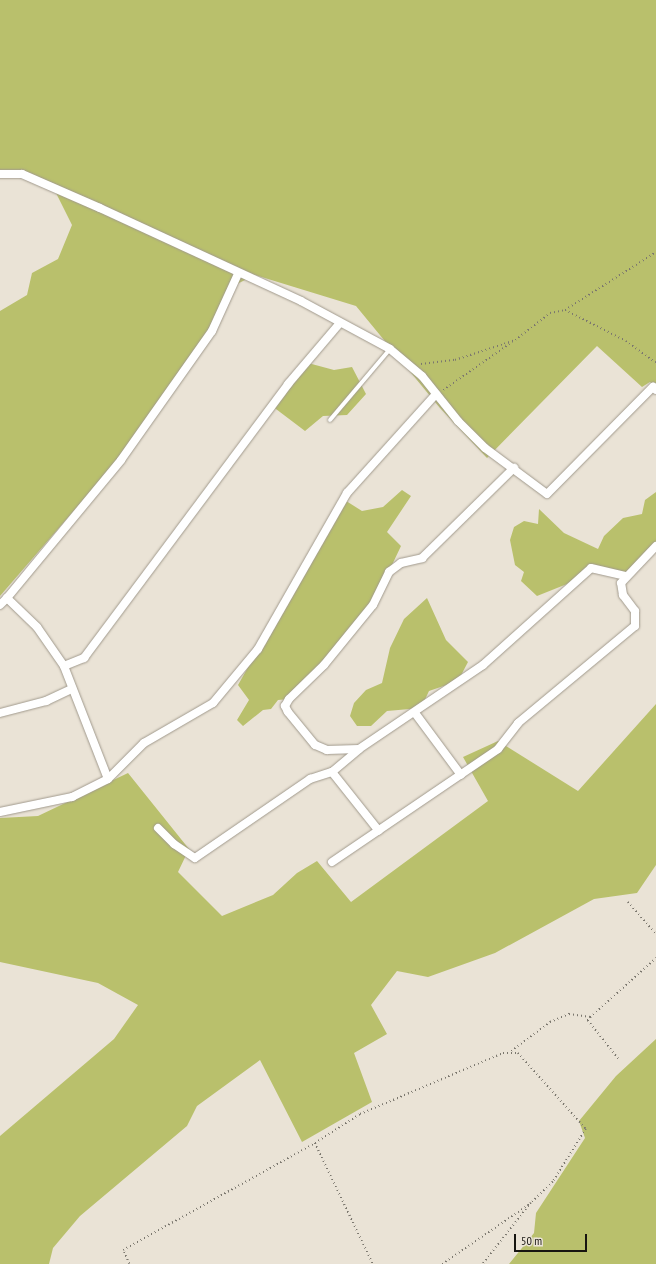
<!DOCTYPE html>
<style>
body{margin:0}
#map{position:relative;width:656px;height:1264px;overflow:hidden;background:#eae3d6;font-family:"PT Sans Narrow",sans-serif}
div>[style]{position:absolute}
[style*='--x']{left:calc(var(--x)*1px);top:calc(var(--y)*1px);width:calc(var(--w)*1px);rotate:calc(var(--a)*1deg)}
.green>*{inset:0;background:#b9c06c}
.path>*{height:1.5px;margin-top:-0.75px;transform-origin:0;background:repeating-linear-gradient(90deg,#7b776e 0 1px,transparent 0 4px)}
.roads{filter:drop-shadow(0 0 1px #a19a8d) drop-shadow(0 0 1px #a19a8d)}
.service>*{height:4px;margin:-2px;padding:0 2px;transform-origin:2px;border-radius:2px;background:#fff}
.minor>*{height:8px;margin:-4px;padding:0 4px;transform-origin:4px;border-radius:4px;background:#fff}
span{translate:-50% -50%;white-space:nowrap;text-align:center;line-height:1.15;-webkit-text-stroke:3.5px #eae3d6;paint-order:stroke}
.scale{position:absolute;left:514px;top:1234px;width:73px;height:18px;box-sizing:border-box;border:2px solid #171510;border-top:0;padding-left:5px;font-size:12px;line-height:14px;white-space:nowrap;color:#171510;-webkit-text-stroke:3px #eae3d6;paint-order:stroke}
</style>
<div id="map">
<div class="green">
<i style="clip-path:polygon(0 0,656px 0,656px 387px,650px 382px,642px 387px,597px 346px,487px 458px,440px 408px,356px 306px,255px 275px,233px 286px,212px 331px,110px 469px,0 596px,0 311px,27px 295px,32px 273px,58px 259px,72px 225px,53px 187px,12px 170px,0 170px)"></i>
<i style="clip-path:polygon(308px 363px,334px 370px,352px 367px,366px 394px,347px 415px,323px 416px,305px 431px,272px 406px)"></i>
<i style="clip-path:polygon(402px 490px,411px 496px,387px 532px,401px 546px,373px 605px,289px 699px,278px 700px,271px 709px,263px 710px,243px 726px,237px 720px,249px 700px,238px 685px,343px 499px,362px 511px,383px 507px)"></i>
<i style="clip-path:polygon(656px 492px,656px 546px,626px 576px,591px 568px,567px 584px,537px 596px,521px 581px,524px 572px,515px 565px,510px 540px,514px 527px,524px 521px,538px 524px,539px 509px,564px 533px,598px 549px,604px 536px,623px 518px,642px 514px,645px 500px)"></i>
<i style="clip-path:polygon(427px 598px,446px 640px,468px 662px,458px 681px,429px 691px,421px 708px,387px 711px,371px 726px,357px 726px,350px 716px,354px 703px,366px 690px,382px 683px,390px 648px,404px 619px)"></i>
<i style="clip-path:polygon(656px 704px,656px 865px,637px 893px,594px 899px,495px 953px,428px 977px,397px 971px,371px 1005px,387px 1034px,354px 1053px,372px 1102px,302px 1142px,260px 1060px,197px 1106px,187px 1126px,80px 1216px,53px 1248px,49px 1264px,0 1264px,0 1136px,114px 1039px,138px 1005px,98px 983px,0 962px,0 818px,38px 816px,128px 773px,189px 849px,178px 872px,222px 916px,273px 895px,297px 873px,317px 861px,351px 902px,488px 801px,463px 757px,498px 741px,578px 791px)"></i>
<i style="clip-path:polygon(656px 1039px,656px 1264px,509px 1264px,534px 1233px,536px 1213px,585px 1138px,579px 1121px,616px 1076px)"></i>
</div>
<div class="path">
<i style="--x:565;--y:310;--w:108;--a:-32.5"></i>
<i style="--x:421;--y:364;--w:34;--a:-7"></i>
<i style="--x:455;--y:360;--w:63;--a:-18.4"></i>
<i style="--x:515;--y:340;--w:44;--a:-37.6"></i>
<i style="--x:550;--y:313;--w:15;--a:-11"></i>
<i style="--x:565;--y:310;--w:68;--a:26.9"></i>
<i style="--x:626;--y:341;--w:37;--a:36"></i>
<i style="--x:443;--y:390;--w:84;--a:-34.8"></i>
<i style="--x:628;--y:902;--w:43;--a:48.8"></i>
<i style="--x:511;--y:1051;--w:49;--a:-36.6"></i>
<i style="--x:550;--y:1022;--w:21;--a:-23"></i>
<i style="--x:569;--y:1014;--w:22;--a:8"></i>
<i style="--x:618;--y:1059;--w:50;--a:-128.5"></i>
<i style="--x:587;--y:1020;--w:93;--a:-41.9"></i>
<i style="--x:315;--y:1143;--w:54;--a:-32.8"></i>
<i style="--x:360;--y:1114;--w:155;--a:-23.1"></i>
<i style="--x:503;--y:1053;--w:15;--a:0"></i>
<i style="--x:518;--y:1053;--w:102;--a:48.2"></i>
<i style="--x:586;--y:1129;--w:62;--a:121.9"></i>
<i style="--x:553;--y:1182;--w:30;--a:136"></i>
<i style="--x:129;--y:1264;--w:15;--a:-113"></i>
<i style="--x:123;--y:1250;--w:220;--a:-29.1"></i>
<i style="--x:315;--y:1143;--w:134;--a:64.4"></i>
<i style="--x:442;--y:1264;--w:108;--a:-34.4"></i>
<i style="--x:531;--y:1203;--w:78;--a:128.2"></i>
</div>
<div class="roads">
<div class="service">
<i style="--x:330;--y:420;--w:93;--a:-49.8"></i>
</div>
<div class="minor">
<i style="--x:0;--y:174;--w:22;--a:0"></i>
<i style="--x:22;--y:174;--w:85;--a:23.6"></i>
<i style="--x:100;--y:208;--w:221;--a:24.8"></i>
<i style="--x:301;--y:301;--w:101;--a:28.3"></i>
<i style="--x:390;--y:349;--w:42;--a:40.2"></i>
<i style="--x:422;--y:376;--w:58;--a:51.3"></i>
<i style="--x:458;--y:421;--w:38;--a:45"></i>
<i style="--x:485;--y:448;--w:77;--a:36.6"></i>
<i style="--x:547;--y:494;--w:151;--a:-45.3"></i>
<i style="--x:653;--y:387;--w:4;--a:45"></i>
<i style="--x:0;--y:605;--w:10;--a:-45"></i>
<i style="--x:64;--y:666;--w:47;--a:-124.7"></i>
<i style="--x:37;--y:627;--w:42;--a:-136"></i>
<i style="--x:7;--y:598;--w:179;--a:-50.4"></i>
<i style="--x:121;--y:460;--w:158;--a:-54.8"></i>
<i style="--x:212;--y:331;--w:63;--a:-65.5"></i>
<i style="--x:0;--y:713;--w:48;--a:-14.6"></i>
<i style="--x:46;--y:701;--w:29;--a:-25"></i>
<i style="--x:415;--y:713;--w:77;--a:53.4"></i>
<i style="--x:359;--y:749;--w:32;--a:178"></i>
<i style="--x:327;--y:750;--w:13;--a:-157"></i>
<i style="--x:315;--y:745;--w:43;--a:-129.3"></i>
<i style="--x:288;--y:712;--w:7;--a:-117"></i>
<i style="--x:285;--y:706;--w:8;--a:-60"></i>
<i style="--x:289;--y:699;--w:49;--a:-44.2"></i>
<i style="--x:324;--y:665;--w:77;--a:-50.8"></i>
<i style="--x:373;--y:605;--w:37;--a:-64"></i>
<i style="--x:389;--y:572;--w:15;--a:-37"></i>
<i style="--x:401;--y:563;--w:22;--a:-13"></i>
<i style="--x:422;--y:558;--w:129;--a:-44.4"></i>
<i style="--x:332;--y:772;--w:75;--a:51.5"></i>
<i style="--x:108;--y:779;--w:121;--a:-111.3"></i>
<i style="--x:64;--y:666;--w:22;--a:-22"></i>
<i style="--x:84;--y:658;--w:342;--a:-53.3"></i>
<i style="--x:288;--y:384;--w:80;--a:-49.6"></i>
<i style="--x:0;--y:812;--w:74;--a:-11.8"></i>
<i style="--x:72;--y:797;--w:40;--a:-26.6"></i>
<i style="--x:108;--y:779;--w:51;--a:-45"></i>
<i style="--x:144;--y:743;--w:80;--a:-30.1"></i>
<i style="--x:213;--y:703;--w:70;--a:-50.2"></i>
<i style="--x:258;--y:649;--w:180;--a:-60.3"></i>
<i style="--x:347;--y:493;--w:133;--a:-48"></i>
<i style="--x:158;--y:828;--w:23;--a:45"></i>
<i style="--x:174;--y:844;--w:25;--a:34"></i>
<i style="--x:195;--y:858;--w:140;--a:-34.5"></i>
<i style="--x:310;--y:779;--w:23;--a:-18"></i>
<i style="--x:332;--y:772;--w:35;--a:-40"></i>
<i style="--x:359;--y:749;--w:150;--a:-34.1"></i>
<i style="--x:483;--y:665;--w:145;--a:-41.9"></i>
<i style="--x:591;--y:568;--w:36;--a:13"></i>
<i style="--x:332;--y:862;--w:201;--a:-34.2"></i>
<i style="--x:498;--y:749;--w:33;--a:-52"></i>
<i style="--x:518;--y:723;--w:152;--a:-39.7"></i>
<i style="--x:635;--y:626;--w:15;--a:-90"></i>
<i style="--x:635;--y:611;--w:20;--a:-127"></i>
<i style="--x:623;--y:595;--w:12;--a:-99"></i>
<i style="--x:621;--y:583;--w:51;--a:-46.6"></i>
</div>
</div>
<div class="scale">50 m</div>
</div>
